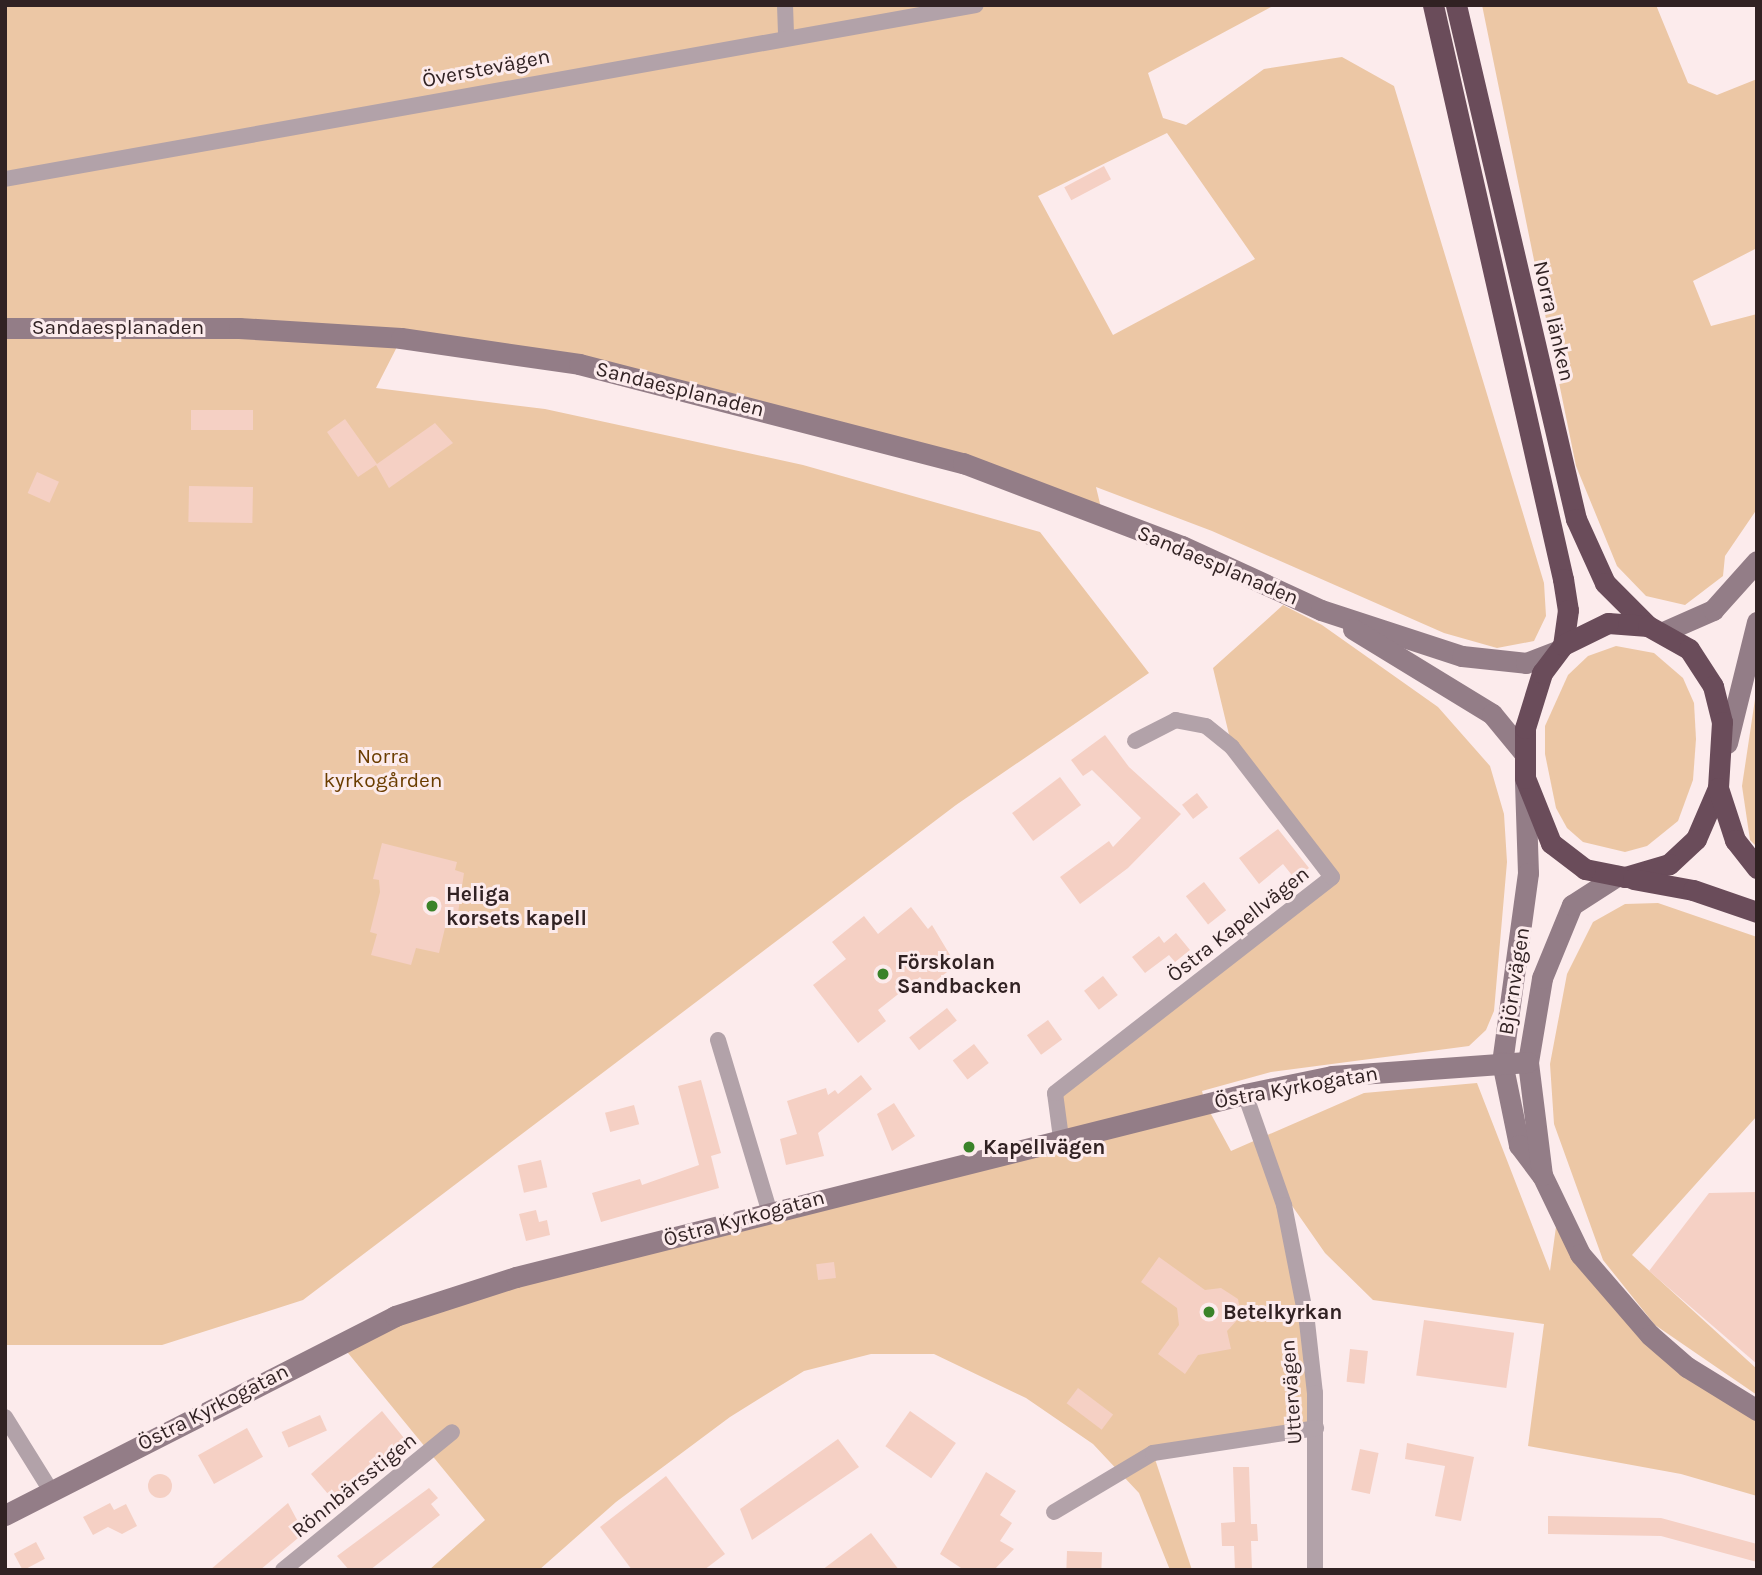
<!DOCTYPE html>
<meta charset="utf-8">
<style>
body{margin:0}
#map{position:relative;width:1762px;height:1575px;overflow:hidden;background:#fcebec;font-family:Karla,sans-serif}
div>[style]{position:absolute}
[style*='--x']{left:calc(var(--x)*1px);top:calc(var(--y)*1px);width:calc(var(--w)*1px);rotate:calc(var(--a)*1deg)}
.green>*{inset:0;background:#ecc7a5}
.stream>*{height:5px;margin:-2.5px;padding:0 2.5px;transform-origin:2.5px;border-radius:2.5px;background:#c699ca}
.building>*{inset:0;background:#f5d0c4;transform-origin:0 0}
.round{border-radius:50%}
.street>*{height:16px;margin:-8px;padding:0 8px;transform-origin:8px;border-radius:8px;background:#b2a2a9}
.secondary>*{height:21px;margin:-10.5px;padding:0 10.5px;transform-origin:10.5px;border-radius:10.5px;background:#937d87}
.highway>*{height:21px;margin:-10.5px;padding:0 10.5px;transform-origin:10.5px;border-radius:10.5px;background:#6a4c5a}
.dots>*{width:19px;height:19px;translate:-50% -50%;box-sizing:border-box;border:4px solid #fcebec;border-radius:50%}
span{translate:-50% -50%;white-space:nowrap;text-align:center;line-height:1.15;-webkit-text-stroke:6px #fcebec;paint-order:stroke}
.street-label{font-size:21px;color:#312223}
.park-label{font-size:21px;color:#6b3d00}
.poi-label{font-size:21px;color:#312223;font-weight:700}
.left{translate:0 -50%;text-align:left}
.frame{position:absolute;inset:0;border:7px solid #312223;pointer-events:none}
</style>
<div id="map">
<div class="green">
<i style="clip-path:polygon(evenodd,5px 5px,1275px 5px,1148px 73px,1163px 118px,1186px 125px,1264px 69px,1342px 57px,1394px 86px,1544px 583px,1546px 616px,1534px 641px,1497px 648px,1444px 633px,1212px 531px,1096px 487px,1103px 516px,743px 403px,401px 339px,376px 388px,545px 409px,803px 465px,1040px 532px,1149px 673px,956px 805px,303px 1300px,162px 1345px,5px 1345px,5px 5px,1167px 133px,1255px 259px,1113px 335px,1038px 196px,1167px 133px)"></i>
<i style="clip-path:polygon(1482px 5px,1656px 5px,1688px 83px,1717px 95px,1757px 79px,1757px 248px,1693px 281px,1711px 326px,1757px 314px,1757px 509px,1725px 556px,1723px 576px,1685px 605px,1646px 596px,1617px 566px,1576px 466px)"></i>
<i style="clip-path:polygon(1283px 605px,1322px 625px,1438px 707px,1490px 766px,1504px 814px,1507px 862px,1494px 1011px,1486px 1030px,1469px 1046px,1271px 1072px,1202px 1091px,1205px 1103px,1231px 1151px,1364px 1093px,1477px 1083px,1550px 1271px,1558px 1212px,1650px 1335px,1757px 1410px,1757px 1496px,1681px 1474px,1528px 1446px,1544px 1324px,1373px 1300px,1325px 1253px,1279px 1187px,1316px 1428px,1153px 1453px,1192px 1570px,1170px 1570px,1139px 1493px,1093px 1444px,1026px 1398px,934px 1354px,871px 1354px,804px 1371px,730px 1417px,616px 1502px,539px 1570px,429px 1570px,485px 1520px,339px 1342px,395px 1316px,1061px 1138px,1055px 1093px,1332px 877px,1232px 747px,1213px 668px)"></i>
<i style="clip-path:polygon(1616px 646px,1654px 653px,1683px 678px,1694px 703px,1696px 739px,1693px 780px,1678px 821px,1647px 846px,1625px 852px,1583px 842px,1567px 828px,1556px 808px,1545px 754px,1545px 726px,1568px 675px,1588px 656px)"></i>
<i style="clip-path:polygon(1757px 686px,1757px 847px,1750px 840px,1742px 786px)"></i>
<i style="clip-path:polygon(1658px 903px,1757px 937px,1757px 1116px,1632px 1255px,1757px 1369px,1757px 1395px,1655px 1325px,1603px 1260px,1554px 1124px,1550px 1064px,1567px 974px,1593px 922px,1625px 904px)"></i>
</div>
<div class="stream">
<i style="--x:1757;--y:57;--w:18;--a:90"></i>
</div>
<div class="building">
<i style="left:1104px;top:166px;width:15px;height:45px;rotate:62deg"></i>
<i style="left:191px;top:410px;width:62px;height:20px"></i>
<i style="clip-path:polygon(345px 419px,377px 464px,435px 423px,453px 443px,389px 488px,376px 465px,358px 477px,327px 432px)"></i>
<i style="left:37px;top:472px;width:24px;height:23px;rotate:24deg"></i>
<i style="left:189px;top:486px;width:64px;height:36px;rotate:1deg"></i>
<i style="clip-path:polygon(1105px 735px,1129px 767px,1181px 814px,1128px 868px,1080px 904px,1060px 877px,1109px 841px,1113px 847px,1141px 818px,1092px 770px,1083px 776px,1071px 760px)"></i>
<i style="left:1060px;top:777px;width:35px;height:60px;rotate:53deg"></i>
<i style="left:1197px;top:793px;width:18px;height:19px;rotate:52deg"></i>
<i style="clip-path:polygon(1278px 829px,1309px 868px,1295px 879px,1283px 864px,1259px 884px,1239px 858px)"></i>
<i style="clip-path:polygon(382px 843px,457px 862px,455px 870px,464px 873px,458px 913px,445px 928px,439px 953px,416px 948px,411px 965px,371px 955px,377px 934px,370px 932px,380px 892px,379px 880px,373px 879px)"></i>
<i style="left:1204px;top:882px;width:36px;height:23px;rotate:52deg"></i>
<i style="clip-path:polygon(911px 907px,928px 929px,932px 925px,956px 965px,928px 987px,920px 977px,878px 1010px,886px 1021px,858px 1043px,813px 985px,846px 959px,832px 942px,864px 916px,878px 934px)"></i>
<i style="clip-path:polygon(1176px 933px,1190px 950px,1175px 962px,1169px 955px,1145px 973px,1132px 957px,1159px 936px,1164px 943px)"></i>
<i style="left:1103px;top:976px;width:24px;height:24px;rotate:52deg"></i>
<i style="left:947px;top:1008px;width:16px;height:48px;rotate:52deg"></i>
<i style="left:1048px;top:1020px;width:24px;height:26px;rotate:54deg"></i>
<i style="left:974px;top:1044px;width:24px;height:27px;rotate:52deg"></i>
<i style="clip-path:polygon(861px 1075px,872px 1089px,818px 1133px,824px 1156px,786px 1165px,780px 1139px,797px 1134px,787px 1101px,826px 1088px,828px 1095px,835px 1090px,838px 1094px)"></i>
<i style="clip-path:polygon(701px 1080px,721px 1153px,711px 1156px,719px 1188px,601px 1222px,592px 1193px,640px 1179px,642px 1185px,699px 1165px,678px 1086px)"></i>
<i style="clip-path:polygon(894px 1103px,915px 1136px,892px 1151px,877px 1114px)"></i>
<i style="left:634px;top:1105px;width:20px;height:30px;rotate:75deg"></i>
<i style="left:541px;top:1160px;width:28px;height:24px;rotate:77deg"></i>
<i style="clip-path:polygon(1757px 1192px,1757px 1364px,1649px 1271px,1709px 1193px)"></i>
<i style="clip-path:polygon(536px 1210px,539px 1222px,547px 1220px,550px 1235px,526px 1241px,519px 1214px)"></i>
<i style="clip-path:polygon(1159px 1257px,1205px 1290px,1221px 1288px,1238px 1299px,1241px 1316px,1227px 1331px,1231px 1349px,1198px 1355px,1185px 1374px,1158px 1354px,1179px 1325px,1177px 1308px,1141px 1282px)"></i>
<i style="left:834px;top:1262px;width:16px;height:18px;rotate:83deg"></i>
<i style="left:1424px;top:1320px;width:91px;height:56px;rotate:8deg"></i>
<i style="left:1350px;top:1349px;width:18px;height:33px;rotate:6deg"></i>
<i style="left:1078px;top:1388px;width:44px;height:19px;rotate:37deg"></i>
<i style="clip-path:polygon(382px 1411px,408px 1443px,334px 1501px,311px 1474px)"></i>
<i style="left:910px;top:1411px;width:56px;height:43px;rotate:35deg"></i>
<i style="left:320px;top:1415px;width:17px;height:42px;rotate:66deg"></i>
<i style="left:247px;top:1428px;width:33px;height:56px;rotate:61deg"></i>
<i style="clip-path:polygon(838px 1439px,859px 1467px,752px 1540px,740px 1509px)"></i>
<i style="clip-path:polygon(1407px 1443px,1474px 1457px,1461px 1521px,1435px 1516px,1445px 1466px,1405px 1459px)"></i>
<i style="left:1360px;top:1449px;width:19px;height:42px;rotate:12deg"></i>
<i style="clip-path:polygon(1233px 1467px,1249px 1467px,1251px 1524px,1257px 1524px,1258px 1541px,1251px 1541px,1252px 1570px,1235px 1570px,1234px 1546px,1222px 1546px,1221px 1523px,1235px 1522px)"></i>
<i style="clip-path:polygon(986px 1472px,1016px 1491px,1000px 1515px,1012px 1523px,1000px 1541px,1014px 1549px,994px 1570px,964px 1570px,940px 1554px)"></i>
<i class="round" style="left:148px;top:1474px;width:24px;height:24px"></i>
<i style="clip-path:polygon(666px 1476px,725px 1554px,704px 1570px,632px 1570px,600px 1527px)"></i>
<i style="clip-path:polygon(429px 1488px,438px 1498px,431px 1504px,440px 1515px,370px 1570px,349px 1570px,337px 1556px)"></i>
<i style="clip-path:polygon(110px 1503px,114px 1510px,126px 1504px,137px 1526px,122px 1534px,108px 1527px,93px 1535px,83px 1517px)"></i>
<i style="clip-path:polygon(288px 1503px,304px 1533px,260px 1570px,210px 1570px)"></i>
<i style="clip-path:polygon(1548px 1516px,1661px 1518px,1757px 1544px,1757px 1562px,1661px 1536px,1548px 1534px)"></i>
<i style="clip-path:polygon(871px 1533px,899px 1570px,822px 1570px)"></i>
<i style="left:36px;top:1542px;width:19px;height:25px;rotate:62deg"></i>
<i style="left:1067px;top:1551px;width:35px;height:19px;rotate:2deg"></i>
</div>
<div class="street">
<i style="--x:785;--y:5;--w:30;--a:88"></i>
<i style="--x:5;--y:179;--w:986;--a:-10.16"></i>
<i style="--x:718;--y:1040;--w:177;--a:73.3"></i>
<i style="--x:1245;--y:1094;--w:118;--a:70.6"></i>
<i style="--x:1284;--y:1205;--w:119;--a:78.9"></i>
<i style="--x:1307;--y:1322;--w:71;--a:83.6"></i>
<i style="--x:1315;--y:1393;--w:177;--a:90"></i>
<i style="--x:1061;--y:1138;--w:45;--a:-97.6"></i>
<i style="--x:1055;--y:1093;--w:351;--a:-37.9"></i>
<i style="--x:1332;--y:877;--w:164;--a:-127.6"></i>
<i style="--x:1232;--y:747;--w:33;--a:-141"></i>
<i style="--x:1206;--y:726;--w:31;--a:-169"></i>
<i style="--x:1176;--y:720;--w:46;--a:152.9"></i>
<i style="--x:5;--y:1417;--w:87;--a:58.1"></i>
<i style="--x:1054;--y:1512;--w:115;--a:-30.8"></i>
<i style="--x:1153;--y:1453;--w:165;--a:-8.7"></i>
<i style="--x:283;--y:1570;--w:218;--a:-39.2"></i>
</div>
<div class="secondary">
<i style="--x:5;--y:328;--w:234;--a:0"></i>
<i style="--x:239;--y:328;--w:162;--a:3.5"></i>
<i style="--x:401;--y:338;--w:180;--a:8.3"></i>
<i style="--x:579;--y:364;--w:397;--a:14.5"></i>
<i style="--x:963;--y:463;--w:234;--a:20.8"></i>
<i style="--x:1182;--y:546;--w:153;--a:24.7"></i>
<i style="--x:1321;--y:610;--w:148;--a:18.1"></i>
<i style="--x:1462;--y:656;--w:64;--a:6.2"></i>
<i style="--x:1526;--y:663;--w:34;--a:-21"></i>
<i style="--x:1353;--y:629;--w:163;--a:31.4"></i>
<i style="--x:1492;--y:714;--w:50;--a:50.6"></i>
<i style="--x:1663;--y:632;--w:55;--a:-23.7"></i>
<i style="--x:1713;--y:610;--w:66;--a:-48.1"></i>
<i style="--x:1727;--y:743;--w:125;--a:-76.1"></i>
<i style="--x:1525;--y:783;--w:90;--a:88.1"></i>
<i style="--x:1528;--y:873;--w:191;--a:97.8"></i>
<i style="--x:1502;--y:1062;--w:85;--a:78.4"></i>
<i style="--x:1519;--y:1145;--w:38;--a:53"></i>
<i style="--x:1542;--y:1175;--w:88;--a:64.3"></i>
<i style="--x:1580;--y:1254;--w:107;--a:49.2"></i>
<i style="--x:1650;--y:1335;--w:49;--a:40.9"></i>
<i style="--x:1687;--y:1367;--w:82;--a:31.6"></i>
<i style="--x:1542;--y:1175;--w:114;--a:-97.1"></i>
<i style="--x:1528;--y:1062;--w:85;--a:-80.5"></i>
<i style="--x:1542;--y:978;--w:79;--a:-67.7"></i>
<i style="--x:1572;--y:905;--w:54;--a:-32.8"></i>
<i style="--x:5;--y:1515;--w:438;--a:-27"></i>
<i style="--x:395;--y:1316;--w:127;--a:-17.9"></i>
<i style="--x:516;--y:1277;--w:752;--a:-14.09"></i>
<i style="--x:1245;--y:1094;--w:89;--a:-11.7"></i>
<i style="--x:1332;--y:1076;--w:196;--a:-4.1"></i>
</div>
<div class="highway">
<i style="--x:1433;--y:5;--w:589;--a:77.24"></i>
<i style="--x:1563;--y:579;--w:31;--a:81"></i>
<i style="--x:1568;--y:610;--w:35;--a:98"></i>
<i style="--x:1456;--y:5;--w:528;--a:76.86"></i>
<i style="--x:1576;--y:519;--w:70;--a:65.6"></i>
<i style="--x:1605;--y:583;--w:61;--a:45"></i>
<i style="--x:1608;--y:623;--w:40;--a:4.3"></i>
<i style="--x:1648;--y:626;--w:47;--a:29.3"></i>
<i style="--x:1689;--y:649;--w:44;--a:57"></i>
<i style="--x:1713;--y:686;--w:37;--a:76"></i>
<i style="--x:1722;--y:722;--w:66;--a:93.5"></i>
<i style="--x:1718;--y:788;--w:56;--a:113.3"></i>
<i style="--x:1696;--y:839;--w:37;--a:137"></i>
<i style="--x:1669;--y:864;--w:46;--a:163.5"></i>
<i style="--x:1625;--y:877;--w:41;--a:-168.7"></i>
<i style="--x:1585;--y:869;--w:43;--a:-142.6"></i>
<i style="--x:1551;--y:843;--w:70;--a:-111.8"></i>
<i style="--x:1525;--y:778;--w:50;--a:-90"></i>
<i style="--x:1525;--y:728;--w:58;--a:-72.8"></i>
<i style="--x:1542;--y:673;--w:35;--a:-53"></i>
<i style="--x:1563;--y:645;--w:50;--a:-26.1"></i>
<i style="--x:1718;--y:788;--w:55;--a:71.9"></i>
<i style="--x:1735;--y:840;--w:36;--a:52"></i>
<i style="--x:1633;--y:879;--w:61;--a:10.4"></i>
<i style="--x:1693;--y:890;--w:68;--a:19"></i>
</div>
<div class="dots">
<i style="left:432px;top:906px;background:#3a8329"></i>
<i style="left:883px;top:974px;background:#3a8329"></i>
<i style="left:969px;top:1147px;background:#3a8329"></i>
<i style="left:1209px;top:1312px;background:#3a8329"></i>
</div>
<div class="street-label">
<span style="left:486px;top:68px;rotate:-11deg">Överstevägen</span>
<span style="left:1554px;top:321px;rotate:77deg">Norra länken</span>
<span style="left:118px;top:327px">Sandaesplanaden</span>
<span style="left:680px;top:389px;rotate:14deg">Sandaesplanaden</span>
<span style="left:1218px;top:565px;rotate:23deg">Sandaesplanaden</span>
<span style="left:1238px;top:924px;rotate:-38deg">Östra Kapellvägen</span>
<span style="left:1514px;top:981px;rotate:-81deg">Björnvägen</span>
<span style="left:1296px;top:1087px;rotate:-10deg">Östra Kyrkogatan</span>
<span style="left:744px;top:1218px;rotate:-15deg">Östra Kyrkogatan</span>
<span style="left:1291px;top:1392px;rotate:-94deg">Uttervägen</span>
<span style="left:213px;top:1407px;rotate:-27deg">Östra Kyrkogatan</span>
<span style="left:354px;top:1485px;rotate:-39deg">Rönnbärsstigen</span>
</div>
<div class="park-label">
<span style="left:383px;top:768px">Norra<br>kyrkogården</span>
</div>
<div class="poi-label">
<span class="left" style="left:446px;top:906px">Heliga<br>korsets kapell</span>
<span class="left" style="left:897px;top:974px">Förskolan<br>Sandbacken</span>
<span class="left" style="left:983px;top:1147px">Kapellvägen</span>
<span class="left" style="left:1223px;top:1312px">Betelkyrkan</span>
</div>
<div class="frame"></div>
</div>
